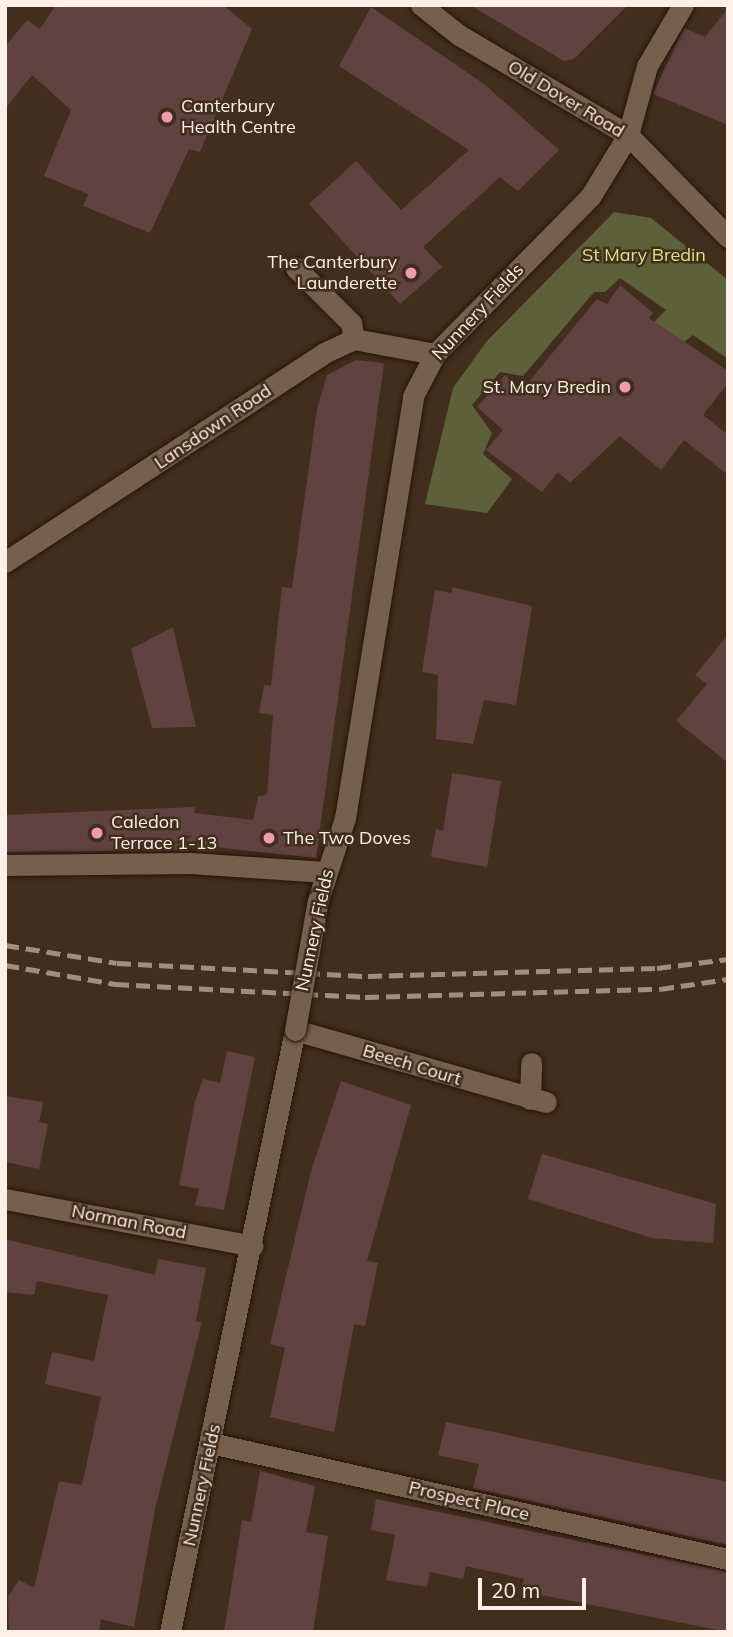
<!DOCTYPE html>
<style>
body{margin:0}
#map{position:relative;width:733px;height:1637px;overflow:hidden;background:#422e1d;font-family:Mulish,sans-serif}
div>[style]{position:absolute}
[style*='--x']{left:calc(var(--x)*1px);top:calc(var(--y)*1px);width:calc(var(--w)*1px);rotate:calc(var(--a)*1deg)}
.green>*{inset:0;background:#5d613a}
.building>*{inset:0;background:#604340}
.roads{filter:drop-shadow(0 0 2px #281505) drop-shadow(0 0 2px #281505)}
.street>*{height:21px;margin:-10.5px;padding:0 10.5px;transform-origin:10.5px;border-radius:10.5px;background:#765f4c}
.secondary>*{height:21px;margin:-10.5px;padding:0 10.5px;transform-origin:10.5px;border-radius:10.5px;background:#765f4c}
.rail>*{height:5px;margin-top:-2.5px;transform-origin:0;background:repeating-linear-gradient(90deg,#a08f81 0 14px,transparent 0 21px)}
.bridges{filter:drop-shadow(0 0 2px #281505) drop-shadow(0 0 2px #281505)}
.street-bridge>*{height:21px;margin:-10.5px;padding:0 10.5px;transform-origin:10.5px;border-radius:10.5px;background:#765f4c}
.dots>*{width:19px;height:19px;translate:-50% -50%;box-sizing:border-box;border:4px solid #422e1d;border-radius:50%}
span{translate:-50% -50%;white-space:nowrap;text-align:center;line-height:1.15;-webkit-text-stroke:5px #422e1d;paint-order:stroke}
.street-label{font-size:18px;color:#fef0e6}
.poi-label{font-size:18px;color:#fef0e6}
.left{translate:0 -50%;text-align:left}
.right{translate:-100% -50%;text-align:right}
.park-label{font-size:18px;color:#dbe57f}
.frame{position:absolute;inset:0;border:7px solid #fef0e6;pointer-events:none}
.scale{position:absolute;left:478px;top:1578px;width:108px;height:32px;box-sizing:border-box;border:4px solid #fef0e6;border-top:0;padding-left:9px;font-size:21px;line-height:24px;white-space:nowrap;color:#fef0e6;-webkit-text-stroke:5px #422e1d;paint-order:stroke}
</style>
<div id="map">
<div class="green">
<i style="clip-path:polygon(614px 212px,651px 218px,728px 280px,728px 359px,693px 335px,674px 350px,648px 328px,666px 310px,620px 278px,605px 292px,594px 292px,523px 376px,500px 372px,472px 405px,492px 433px,483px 454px,512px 479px,487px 513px,425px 504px,453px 388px,487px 341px)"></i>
</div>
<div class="building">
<i style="clip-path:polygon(56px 5px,223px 5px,252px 29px,200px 152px,189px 149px,150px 233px,83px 206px,88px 194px,44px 176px,71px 110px,32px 75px,5px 109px,5px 47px,27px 20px,40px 29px)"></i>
<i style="clip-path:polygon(470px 5px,628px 5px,574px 59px,564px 61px)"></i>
<i style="clip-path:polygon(371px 7px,484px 84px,559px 150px,518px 191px,500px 177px,423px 247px,442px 267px,400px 304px,309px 204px,356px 161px,401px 210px,469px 150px,339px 66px)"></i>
<i style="clip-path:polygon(728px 8px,728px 125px,653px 94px,684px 28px,705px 37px)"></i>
<i style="clip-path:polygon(620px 285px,653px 313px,649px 318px,728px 371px,728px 383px,703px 415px,728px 435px,728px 475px,684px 440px,661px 470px,620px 436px,570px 483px,558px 472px,542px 492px,486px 450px,503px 430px,477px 407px,505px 375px,522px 390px,597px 299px,607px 304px)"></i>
<i style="clip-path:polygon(356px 360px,384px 363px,316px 858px,185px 844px,184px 850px,5px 852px,5px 815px,195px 807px,194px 813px,253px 820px,258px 796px,267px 795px,273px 715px,259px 713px,264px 685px,271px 686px,282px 587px,292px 588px,317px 409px,327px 375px)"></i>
<i style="clip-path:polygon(452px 587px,532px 606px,516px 705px,484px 700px,473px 744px,436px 739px,438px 675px,422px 672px,435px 590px,452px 593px)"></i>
<i style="clip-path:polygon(173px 627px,196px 727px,152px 728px,131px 649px)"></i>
<i style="clip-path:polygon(728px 635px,728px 763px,676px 721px,707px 684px,695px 675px)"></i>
<i style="clip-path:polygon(452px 773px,501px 781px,487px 867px,431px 857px,436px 829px,443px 831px)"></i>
<i style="clip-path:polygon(227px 1051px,255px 1057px,224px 1210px,195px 1205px,199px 1189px,179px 1185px,195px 1101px,203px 1079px,220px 1083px)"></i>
<i style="clip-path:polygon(341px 1081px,411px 1105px,367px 1261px,378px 1263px,365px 1326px,354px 1324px,334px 1432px,270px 1417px,285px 1348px,270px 1344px,311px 1171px)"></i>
<i style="clip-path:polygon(5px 1096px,43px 1102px,39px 1122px,48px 1124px,39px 1169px,5px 1162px)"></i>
<i style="clip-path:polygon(542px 1154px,716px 1204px,713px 1243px,652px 1238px,528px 1199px)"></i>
<i style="clip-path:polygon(5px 1239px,155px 1275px,158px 1259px,206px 1268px,196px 1321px,202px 1322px,155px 1509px,134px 1627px,101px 1619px,99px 1632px,9px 1632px,8px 1597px,19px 1580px,34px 1588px,59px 1481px,82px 1485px,101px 1397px,45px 1384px,52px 1352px,94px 1361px,108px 1295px,37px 1281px,34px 1295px,5px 1292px)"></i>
<i style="clip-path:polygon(446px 1422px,728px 1482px,728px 1545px,473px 1488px,479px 1464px,438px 1455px)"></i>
<i style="clip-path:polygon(260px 1471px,315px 1486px,306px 1532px,328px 1536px,313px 1632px,224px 1632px,242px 1520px,251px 1522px)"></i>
<i style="clip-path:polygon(376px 1499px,728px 1572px,728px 1632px,521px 1591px,524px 1579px,466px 1566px,463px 1579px,430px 1572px,427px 1587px,386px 1580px,395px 1535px,371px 1530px)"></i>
</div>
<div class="roads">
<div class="street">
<i style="--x:296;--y:268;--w:78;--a:45"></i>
<i style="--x:351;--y:323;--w:16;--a:79"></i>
<i style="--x:5;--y:562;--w:381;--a:-33.2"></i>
<i style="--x:324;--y:353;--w:33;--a:-25"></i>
<i style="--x:354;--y:339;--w:82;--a:10.5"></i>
<i style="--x:5;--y:865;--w:185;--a:-0.6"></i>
<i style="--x:190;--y:863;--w:136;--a:3.8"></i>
<i style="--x:318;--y:900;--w:86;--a:-71.8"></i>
<i style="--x:345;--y:818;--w:427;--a:-80.8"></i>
<i style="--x:413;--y:396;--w:47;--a:-62.4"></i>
<i style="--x:435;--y:354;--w:221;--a:-45.4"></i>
<i style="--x:590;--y:197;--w:73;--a:-58.5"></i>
<i style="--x:628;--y:135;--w:72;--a:-74.6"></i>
<i style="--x:647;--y:66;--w:71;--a:-59.5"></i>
<i style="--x:530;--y:1099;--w:36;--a:-88"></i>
<i style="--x:5;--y:1199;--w:252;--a:10.7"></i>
<i style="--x:211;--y:1443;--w:530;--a:12.65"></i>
<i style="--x:170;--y:1632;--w:615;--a:-78.27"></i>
<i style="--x:295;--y:1030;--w:261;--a:16"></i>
</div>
<div class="secondary">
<i style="--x:421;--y:5;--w:48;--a:38.3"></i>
<i style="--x:459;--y:35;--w:196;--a:30.6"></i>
<i style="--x:628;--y:135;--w:143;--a:45.6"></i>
</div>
</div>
<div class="rail">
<i style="--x:5;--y:945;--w:113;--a:9.1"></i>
<i style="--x:117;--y:963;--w:251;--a:3"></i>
<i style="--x:368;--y:976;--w:289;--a:-1.6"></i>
<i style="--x:657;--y:968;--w:72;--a:-7.2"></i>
<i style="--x:5;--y:965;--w:112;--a:9.8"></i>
<i style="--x:115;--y:984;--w:250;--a:3"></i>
<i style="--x:365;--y:997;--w:295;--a:-1.6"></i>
<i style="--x:660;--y:989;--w:69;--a:-8.4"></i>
</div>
<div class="bridges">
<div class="street-bridge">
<i style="--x:295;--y:1030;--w:132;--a:-80"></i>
</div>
</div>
<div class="dots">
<i style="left:167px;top:117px;background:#f29aae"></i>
<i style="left:411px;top:273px;background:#f29aae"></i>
<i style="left:625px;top:387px;background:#f29aae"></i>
<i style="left:97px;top:833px;background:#f29aae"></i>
<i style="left:269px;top:838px;background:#f29aae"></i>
</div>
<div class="street-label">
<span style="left:566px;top:99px;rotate:31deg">Old Dover Road</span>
<span style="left:478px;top:312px;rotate:-47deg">Nunnery Fields</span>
<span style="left:213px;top:427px;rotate:-34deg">Lansdown Road</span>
<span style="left:315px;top:930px;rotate:-78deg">Nunnery Fields</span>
<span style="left:412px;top:1065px;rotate:17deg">Beech Court</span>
<span style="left:129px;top:1222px;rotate:11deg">Norman Road</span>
<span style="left:202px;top:1485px;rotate:-78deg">Nunnery Fields</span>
<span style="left:469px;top:1501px;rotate:13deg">Prospect Place</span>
</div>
<div class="poi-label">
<span class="left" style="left:181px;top:117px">Canterbury<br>Health Centre</span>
<span class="right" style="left:397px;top:273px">The Canterbury<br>Launderette</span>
<span class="right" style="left:611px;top:387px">St. Mary Bredin</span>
<span class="left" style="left:111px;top:833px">Caledon<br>Terrace 1-13</span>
<span class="left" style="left:283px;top:838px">The Two Doves</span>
</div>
<div class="park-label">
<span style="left:644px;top:255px">St Mary Bredin</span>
</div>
<div class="frame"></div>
<div class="scale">20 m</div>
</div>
